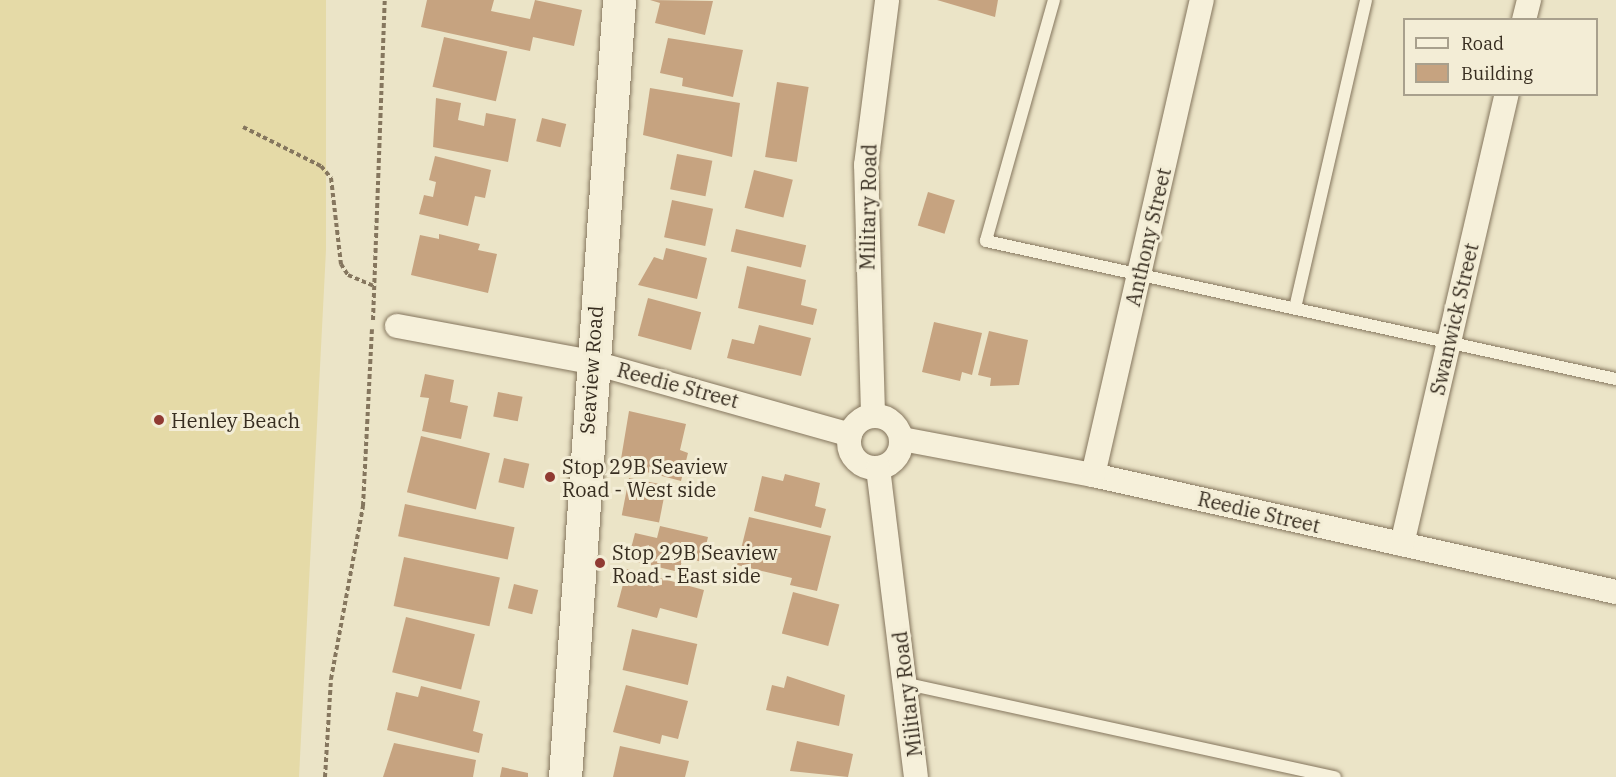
<!DOCTYPE html>
<style>
body{margin:0}
#map{position:relative;width:1616px;height:777px;overflow:hidden;background:#ebe4c7;font-family:"IBM Plex Serif",serif}
div>[style]{position:absolute}
[style*='--x']{left:calc(var(--x)*1px);top:calc(var(--y)*1px);width:calc(var(--w)*1px);rotate:calc(var(--a)*1deg)}
.sand>*{inset:0;background:#e5daa7}
.building>*{inset:0;background:#c6a380;transform-origin:0 0}
.path>*{height:4px;margin-top:-2px;transform-origin:0;background:repeating-linear-gradient(90deg,#85765e 0 4.5px,transparent 0 7.5px)}
.roads{filter:drop-shadow(0 0 2px #85765e) drop-shadow(0 0 2px #85765e)}
.service>*{height:12px;margin:-6px;padding:0 6px;transform-origin:6px;border-radius:6px;background:#f6f0da}
.minor>*{height:24px;margin:-12px;padding:0 12px;transform-origin:12px;border-radius:12px;background:#f6f0da}
.minor>.ring{margin:-12px;padding:0;box-sizing:content-box;background:none;border:24px solid #f6f0da;border-radius:50%}
.secondary>*{height:33px;margin:-16.5px;padding:0 16.5px;transform-origin:16.5px;border-radius:16.5px;background:#f6f0da}
.dots>*{width:16px;height:16px;translate:-50% -50%;box-sizing:border-box;border:3px solid #f3edd6;border-radius:50%}
span{translate:-50% -50%;white-space:nowrap;text-align:center;line-height:1.15;-webkit-text-stroke:6px #f3edd6;paint-order:stroke}
.street-label{font-size:20px;color:#372d20}
.poi-label{font-size:20px;color:#372d20}
.left{translate:0 -50%;text-align:left}
.legend{position:absolute;left:1403px;top:18px;width:195px;height:78px;box-sizing:border-box;background:#f3edd6;border:2px solid #a8a08d;margin:0;padding:8px 10px;list-style:none;font-size:18px;color:#372d20}
.legend li{display:flex;align-items:center;gap:12px;height:30px}
.legend b{width:30px;border:2px solid #a8a08d}
</style>
<div id="map">
<div class="sand">
<i style="clip-path:polygon(0 0,326px 0,326px 250px,299px 777px,0 777px)"></i>
</div>
<div class="building">
<i style="clip-path:polygon(427px 0,494px 0,491px 11px,530px 19px,535px 0,582px 10px,574px 46px,533px 37px,530px 51px,421px 27px)"></i>
<i style="clip-path:polygon(650px 0,713px 1px,705px 35px,655px 23px,660px 3px)"></i>
<i style="clip-path:polygon(937px 0,998px 0,995px 17px)"></i>
<i style="left:444px;top:37px;width:65px;height:51px;rotate:13deg"></i>
<i style="clip-path:polygon(668px 38px,743px 50px,733px 97px,682px 86px,683px 78px,660px 73px)"></i>
<i style="left:777px;top:82px;width:32px;height:76px;rotate:9deg"></i>
<i style="clip-path:polygon(650px 88px,740px 103px,732px 157px,643px 135px)"></i>
<i style="clip-path:polygon(436px 98px,461px 103px,458px 120px,484px 126px,486px 113px,516px 119px,508px 162px,433px 147px)"></i>
<i style="left:542px;top:118px;width:25px;height:24px;rotate:14deg"></i>
<i style="left:677px;top:154px;width:36px;height:36px;rotate:11deg"></i>
<i style="clip-path:polygon(435px 156px,491px 170px,485px 198px,475px 196px,468px 226px,419px 214px,424px 195px,433px 197px,436px 182px,429px 180px)"></i>
<i style="left:754px;top:170px;width:40px;height:39px;rotate:14deg"></i>
<i style="left:928px;top:192px;width:28px;height:35px;rotate:17deg"></i>
<i style="left:672px;top:200px;width:42px;height:38px;rotate:12deg"></i>
<i style="left:736px;top:229px;width:72px;height:23px;rotate:13deg"></i>
<i style="clip-path:polygon(439px 234px,480px 244px,478px 250px,497px 254px,488px 293px,411px 275px,420px 235px,439px 239px)"></i>
<i style="clip-path:polygon(666px 248px,707px 258px,697px 299px,638px 285px,654px 257px,663px 260px)"></i>
<i style="clip-path:polygon(747px 266px,806px 280px,801px 305px,817px 309px,813px 325px,738px 308px)"></i>
<i style="left:648px;top:298px;width:55px;height:39px;rotate:15deg"></i>
<i style="clip-path:polygon(934px 322px,982px 333px,972px 375px,962px 372px,960px 381px,922px 372px)"></i>
<i style="clip-path:polygon(759px 325px,811px 338px,801px 376px,727px 358px,732px 339px,754px 344px)"></i>
<i style="clip-path:polygon(989px 331px,1028px 340px,1019px 385px,990px 386px,991px 378px,978px 375px)"></i>
<i style="clip-path:polygon(425px 374px,454px 380px,450px 402px,468px 406px,461px 439px,422px 431px,429px 398px,420px 397px)"></i>
<i style="left:498px;top:392px;width:25px;height:25px;rotate:11deg"></i>
<i style="clip-path:polygon(629px 411px,686px 424px,680px 450px,688px 453px,681px 481px,620px 465px)"></i>
<i style="left:421px;top:436px;width:71px;height:58px;rotate:14deg"></i>
<i style="left:504px;top:458px;width:26px;height:25px;rotate:13deg"></i>
<i style="clip-path:polygon(785px 474px,820px 483px,815px 506px,826px 509px,821px 528px,754px 511px,762px 476px,783px 481px)"></i>
<i style="left:629px;top:478px;width:38px;height:38px;rotate:11deg"></i>
<i style="left:405px;top:504px;width:112px;height:33px;rotate:12deg"></i>
<i style="clip-path:polygon(749px 517px,831px 536px,817px 591px,790px 585px,792px 578px,737px 565px)"></i>
<i style="clip-path:polygon(660px 526px,708px 537px,702px 562px,683px 557px,679px 572px,628px 560px,635px 533px,657px 538px)"></i>
<i style="left:404px;top:557px;width:98px;height:50px;rotate:12deg"></i>
<i style="clip-path:polygon(627px 569px,704px 590px,697px 618px,660px 608px,657px 618px,617px 607px)"></i>
<i style="left:514px;top:584px;width:25px;height:25px;rotate:14deg"></i>
<i style="left:793px;top:592px;width:48px;height:43px;rotate:15deg"></i>
<i style="left:406px;top:617px;width:71px;height:57px;rotate:14deg"></i>
<i style="left:632px;top:629px;width:67px;height:42px;rotate:13deg"></i>
<i style="clip-path:polygon(787px 676px,845px 695px,839px 726px,766px 710px,772px 685px,784px 688px)"></i>
<i style="clip-path:polygon(626px 685px,688px 701px,678px 739px,662px 735px,660px 744px,613px 732px)"></i>
<i style="clip-path:polygon(421px 686px,480px 701px,473px 731px,483px 734px,479px 753px,387px 730px,396px 692px,418px 697px)"></i>
<i style="clip-path:polygon(797px 741px,853px 754px,848px 777px,790px 771px)"></i>
<i style="clip-path:polygon(394px 743px,476px 760px,473px 777px,383px 777px)"></i>
<i style="clip-path:polygon(620px 746px,689px 761px,685px 777px,613px 777px)"></i>
<i style="clip-path:polygon(502px 767px,528px 773px,528px 777px,500px 777px)"></i>
</div>
<div class="path">
<i style="--x:243;--y:127;--w:87;--a:26.6"></i>
<i style="--x:321;--y:166;--w:16;--a:50"></i>
<i style="--x:331;--y:178;--w:87;--a:83.4"></i>
<i style="--x:341;--y:264;--w:13;--a:58"></i>
<i style="--x:348;--y:275;--w:30;--a:23"></i>
<i style="--x:373;--y:320;--w:320;--a:-87.9"></i>
<i style="--x:325;--y:777;--w:98;--a:-86.5"></i>
<i style="--x:331;--y:679;--w:176;--a:-79.5"></i>
<i style="--x:363;--y:506;--w:177;--a:-87.1"></i>
</div>
<div class="roads">
<div class="service">
<i style="--x:1054;--y:0;--w:250;--a:105.8"></i>
<i style="--x:986;--y:241;--w:645;--a:12.36"></i>
<i style="--x:1295;--y:308;--w:316;--a:-77"></i>
<i style="--x:907;--y:684;--w:438;--a:12.3"></i>
</div>
<div class="minor">
<i style="--x:1524;--y:20;--w:21;--a:-76"></i>
<i style="--x:397;--y:326;--w:197;--a:10.5"></i>
<i style="--x:591;--y:362;--w:269;--a:15.7"></i>
<i style="--x:873;--y:414;--w:249;--a:-91.6"></i>
<i style="--x:866;--y:165;--w:166;--a:-82.7"></i>
<i class="ring" style="left:849px;top:416px;width:28px;height:28px"></i>
<i style="--x:902;--y:439;--w:194;--a:10.7"></i>
<i style="--x:1093;--y:475;--w:536;--a:12.61"></i>
<i style="--x:878;--y:468;--w:311;--a:83"></i>
<i style="--x:1093;--y:475;--w:487;--a:-77.1"></i>
<i style="--x:1402;--y:544;--w:462;--a:-76.9"></i>
</div>
<div class="secondary">
<i style="--x:565;--y:777;--w:779;--a:-86.02"></i>
</div>
</div>
<div class="dots">
<i style="left:159px;top:420px;background:#903a32"></i>
<i style="left:550px;top:477px;background:#903a32"></i>
<i style="left:600px;top:563px;background:#903a32"></i>
</div>
<div class="street-label">
<span style="left:868px;top:207px;rotate:-89deg">Military Road</span>
<span style="left:1148px;top:237px;rotate:-77deg">Anthony Street</span>
<span style="left:1454px;top:319px;rotate:-77deg">Swanwick Street</span>
<span style="left:591px;top:370px;rotate:-86deg">Seaview Road</span>
<span style="left:678px;top:385px;rotate:15deg">Reedie Street</span>
<span style="left:1259px;top:512px;rotate:13deg">Reedie Street</span>
<span style="left:907px;top:694px;rotate:-97deg">Military Road</span>
</div>
<div class="poi-label">
<span class="left" style="left:171px;top:420px">Henley Beach</span>
<span class="left" style="left:562px;top:478px">Stop 29B Seaview<br>Road - West side</span>
<span class="left" style="left:612px;top:564px">Stop 29B Seaview<br>Road - East side</span>
</div>
<ul class="legend">
<li><b style="height:8px;background:#f6f0da"></b>Road</li>
<li><b style="height:16px;background:#c6a380"></b>Building</li>
</ul>
</div>
